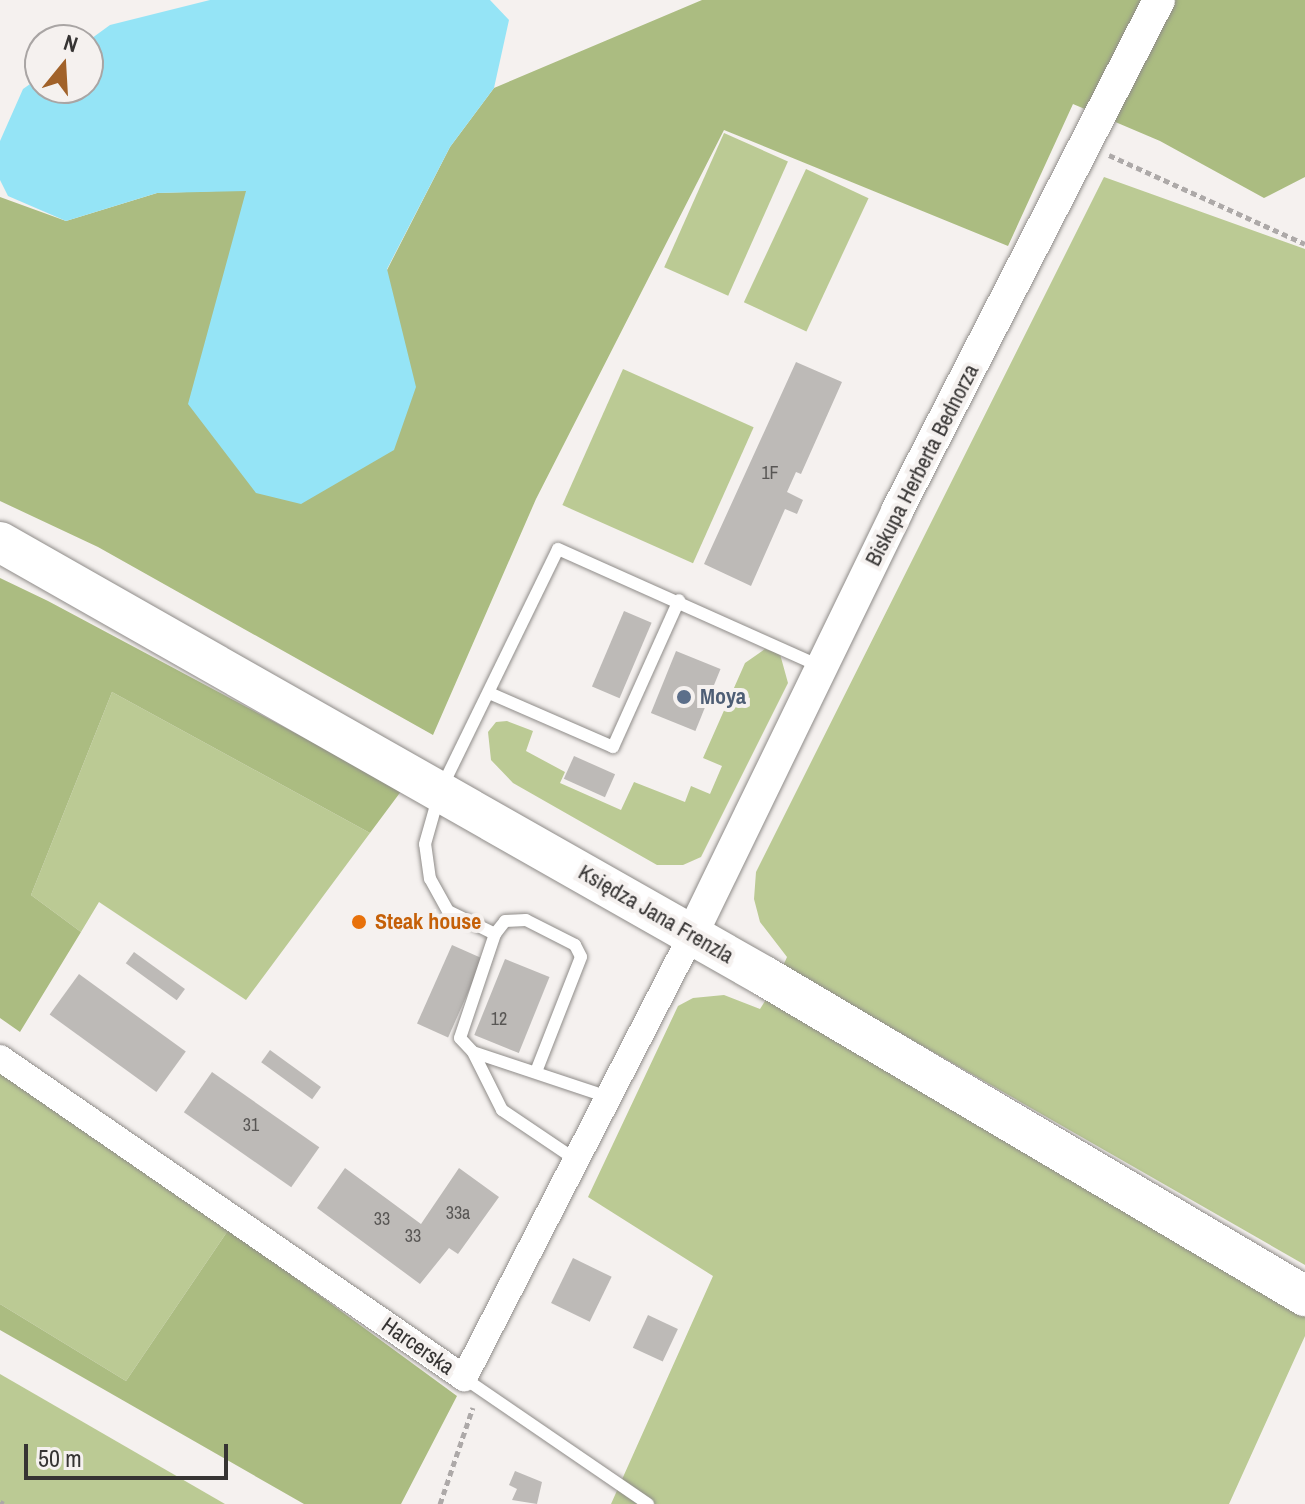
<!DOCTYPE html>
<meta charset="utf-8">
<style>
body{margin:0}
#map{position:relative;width:1305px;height:1504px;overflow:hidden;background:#f5f1ef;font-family:"Archivo Narrow",sans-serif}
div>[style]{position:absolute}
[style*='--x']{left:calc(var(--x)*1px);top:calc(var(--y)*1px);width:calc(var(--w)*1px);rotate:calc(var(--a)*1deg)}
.green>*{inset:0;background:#bbca94;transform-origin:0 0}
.forest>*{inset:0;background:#abbc81}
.water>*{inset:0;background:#95e4f6}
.building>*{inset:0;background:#bdbab7;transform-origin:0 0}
.path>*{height:5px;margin-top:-2.5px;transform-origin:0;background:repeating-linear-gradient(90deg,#ada9a8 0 6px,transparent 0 10px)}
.roads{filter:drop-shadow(0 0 2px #8f8c89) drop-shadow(0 0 2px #8f8c89)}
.service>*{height:12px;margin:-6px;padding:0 6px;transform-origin:6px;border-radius:6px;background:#fff}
.minor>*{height:26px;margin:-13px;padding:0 13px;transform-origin:13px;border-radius:13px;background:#fff}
.tertiary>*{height:32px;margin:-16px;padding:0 16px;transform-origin:16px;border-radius:16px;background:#fff}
.primary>*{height:40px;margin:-20px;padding:0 20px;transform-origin:20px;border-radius:20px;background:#fff}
.dots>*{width:22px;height:22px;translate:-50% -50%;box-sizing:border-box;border:4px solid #f5f1ef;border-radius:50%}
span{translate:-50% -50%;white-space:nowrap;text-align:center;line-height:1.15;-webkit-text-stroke:8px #f5f1ef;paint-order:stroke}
.number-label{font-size:18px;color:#585654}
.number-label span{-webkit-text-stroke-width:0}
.street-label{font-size:22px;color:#363433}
.service-label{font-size:22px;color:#4e5e75;font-weight:700}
.left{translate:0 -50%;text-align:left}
.food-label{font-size:22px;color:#c56008;font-weight:700}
.north{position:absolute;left:24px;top:24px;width:80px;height:80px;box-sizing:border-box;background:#f5f1ef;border:2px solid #a9a5a4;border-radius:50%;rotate:18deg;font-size:22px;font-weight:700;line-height:32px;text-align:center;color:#363433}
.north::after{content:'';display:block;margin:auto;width:28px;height:36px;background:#a1622a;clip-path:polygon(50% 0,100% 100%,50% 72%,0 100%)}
.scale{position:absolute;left:24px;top:1444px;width:204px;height:36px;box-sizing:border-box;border:4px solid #363433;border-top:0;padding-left:10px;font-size:24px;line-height:28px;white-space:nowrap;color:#363433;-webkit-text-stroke:6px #f5f1ef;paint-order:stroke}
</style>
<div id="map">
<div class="green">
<i style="left:724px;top:133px;width:70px;height:147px;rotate:24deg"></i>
<i style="left:806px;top:169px;width:69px;height:147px;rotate:25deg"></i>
<i style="clip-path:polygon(1104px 177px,1305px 249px,1305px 1265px,783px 966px,787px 957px,760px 922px,754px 899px,756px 872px)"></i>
<i style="left:623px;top:369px;width:143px;height:149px;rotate:24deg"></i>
<i style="clip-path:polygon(765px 649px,780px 654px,788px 683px,701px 857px,683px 865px,657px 865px,513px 783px,491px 760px,488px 732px,496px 722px,507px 721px,533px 731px,526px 751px,565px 772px,560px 783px,621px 810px,634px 782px,685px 802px,691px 786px,710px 794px,722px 766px,703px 758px,745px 663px)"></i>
<i style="clip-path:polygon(112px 692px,370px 833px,246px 1000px,99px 902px,81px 932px,31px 895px)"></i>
<i style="clip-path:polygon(724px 995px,760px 1009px,767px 998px,1305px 1315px,1305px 1336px,1229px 1504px,611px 1504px,713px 1276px,588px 1197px,678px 1006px,693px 998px)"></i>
<i style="clip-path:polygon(0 1073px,229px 1229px,126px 1381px,0 1304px)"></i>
<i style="clip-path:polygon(0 1374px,225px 1504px,0 1504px)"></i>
</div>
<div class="forest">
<i style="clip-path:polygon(702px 0,1305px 0,1305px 177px,1264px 198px,1160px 141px,1073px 104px,1008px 246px,724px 130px,536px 499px,433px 735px,98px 547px,0 501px,0 197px,66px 221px,157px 193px,246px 190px,386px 272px,450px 147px,494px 88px)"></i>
<i style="clip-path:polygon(0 578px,48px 601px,402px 790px,370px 833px,112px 692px,31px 895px,81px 932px,20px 1032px,0 1018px)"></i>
<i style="clip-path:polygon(229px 1229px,457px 1396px,401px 1504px,304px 1504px,0 1330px,0 1304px,126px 1381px)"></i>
</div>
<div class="water">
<i style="clip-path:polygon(210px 0,490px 0,509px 20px,494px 88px,450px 147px,387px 269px,416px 387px,394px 450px,301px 504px,256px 493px,188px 404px,246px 191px,157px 193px,66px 221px,8px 196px,0 180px,0 141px,23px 89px,40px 77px,40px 88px,88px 88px,88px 41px,110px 25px)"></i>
</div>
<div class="building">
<i style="clip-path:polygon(796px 362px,842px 382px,801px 474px,796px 472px,787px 492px,803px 500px,797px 514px,785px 509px,751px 586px,704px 564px)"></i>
<i style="left:624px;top:611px;width:30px;height:82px;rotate:23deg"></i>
<i style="left:676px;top:651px;width:48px;height:67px;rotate:22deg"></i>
<i style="left:574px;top:756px;width:45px;height:25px;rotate:24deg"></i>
<i style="left:452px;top:945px;width:34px;height:86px;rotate:24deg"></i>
<i style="left:134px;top:952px;width:63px;height:14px;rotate:36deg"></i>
<i style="left:505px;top:959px;width:48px;height:82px;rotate:22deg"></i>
<i style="left:79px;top:974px;width:132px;height:50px;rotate:36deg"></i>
<i style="left:270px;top:1050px;width:63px;height:15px;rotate:36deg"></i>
<i style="left:212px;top:1072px;width:131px;height:49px;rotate:35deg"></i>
<i style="clip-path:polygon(345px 1168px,421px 1224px,459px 1168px,499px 1197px,458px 1254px,449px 1248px,420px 1284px,317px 1208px)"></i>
<i style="left:573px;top:1258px;width:43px;height:50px;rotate:26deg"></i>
<i style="left:648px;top:1315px;width:33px;height:36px;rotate:25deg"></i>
<i style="clip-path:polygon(515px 1471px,542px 1482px,537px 1504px,512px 1500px,517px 1489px,509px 1485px)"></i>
</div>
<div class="path">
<i style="--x:1109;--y:155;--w:215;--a:24.4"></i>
<i style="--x:0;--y:1502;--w:4;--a:27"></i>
<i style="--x:440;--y:1504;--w:102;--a:-71.2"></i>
</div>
<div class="roads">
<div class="service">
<i style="--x:489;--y:693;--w:135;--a:23.5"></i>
<i style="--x:613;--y:747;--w:161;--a:-65.8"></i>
<i style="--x:495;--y:934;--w:16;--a:-52"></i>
<i style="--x:505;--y:921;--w:21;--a:-3"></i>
<i style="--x:526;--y:920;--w:55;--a:27"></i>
<i style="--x:575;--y:945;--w:13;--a:63"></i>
<i style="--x:581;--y:957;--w:123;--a:111.4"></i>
<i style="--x:473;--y:1052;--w:65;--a:63.4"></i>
<i style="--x:502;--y:1110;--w:89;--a:34"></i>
<i style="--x:608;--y:1097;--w:142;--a:-161.6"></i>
<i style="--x:473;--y:1052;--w:19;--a:-133"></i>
<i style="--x:460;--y:1038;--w:110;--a:-71.4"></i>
<i style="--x:495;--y:934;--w:52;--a:-153.9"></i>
<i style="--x:448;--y:911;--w:37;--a:-119"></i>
<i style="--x:430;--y:879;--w:35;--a:-98"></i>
<i style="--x:425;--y:844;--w:55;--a:-74.2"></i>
<i style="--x:440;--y:791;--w:269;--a:-64"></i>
<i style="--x:558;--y:549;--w:286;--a:24.1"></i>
<i style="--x:464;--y:1378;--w:223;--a:34.4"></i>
</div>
<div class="minor">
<i style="--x:0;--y:1058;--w:564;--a:34.59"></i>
<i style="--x:464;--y:1378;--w:499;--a:-62.8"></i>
</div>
<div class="tertiary">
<i style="--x:692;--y:934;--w:470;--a:-64.1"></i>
<i style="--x:897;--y:511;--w:574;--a:-62.85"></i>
</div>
<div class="primary">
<i style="--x:0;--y:542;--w:879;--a:29.6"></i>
<i style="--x:764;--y:976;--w:629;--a:30.6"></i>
</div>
</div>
<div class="dots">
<i style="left:684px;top:697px;background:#5c6f8a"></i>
<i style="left:359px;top:922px;background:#e8710a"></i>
</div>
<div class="number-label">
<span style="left:770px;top:473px">1F</span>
<span style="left:499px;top:1019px">12</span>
<span style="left:251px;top:1125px">31</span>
<span style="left:458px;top:1213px">33a</span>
<span style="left:382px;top:1219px">33</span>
<span style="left:413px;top:1236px">33</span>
</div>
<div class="street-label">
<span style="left:922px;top:465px;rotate:-63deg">Biskupa Herberta Bednorza</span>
<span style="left:656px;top:914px;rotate:30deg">Księdza Jana Frenzla</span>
<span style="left:418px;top:1346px;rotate:35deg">Harcerska</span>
</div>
<div class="service-label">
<span class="left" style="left:700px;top:697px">Moya</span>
</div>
<div class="food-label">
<span class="left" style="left:375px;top:922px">Steak house</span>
</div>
<div class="north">N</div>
<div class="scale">50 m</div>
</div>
